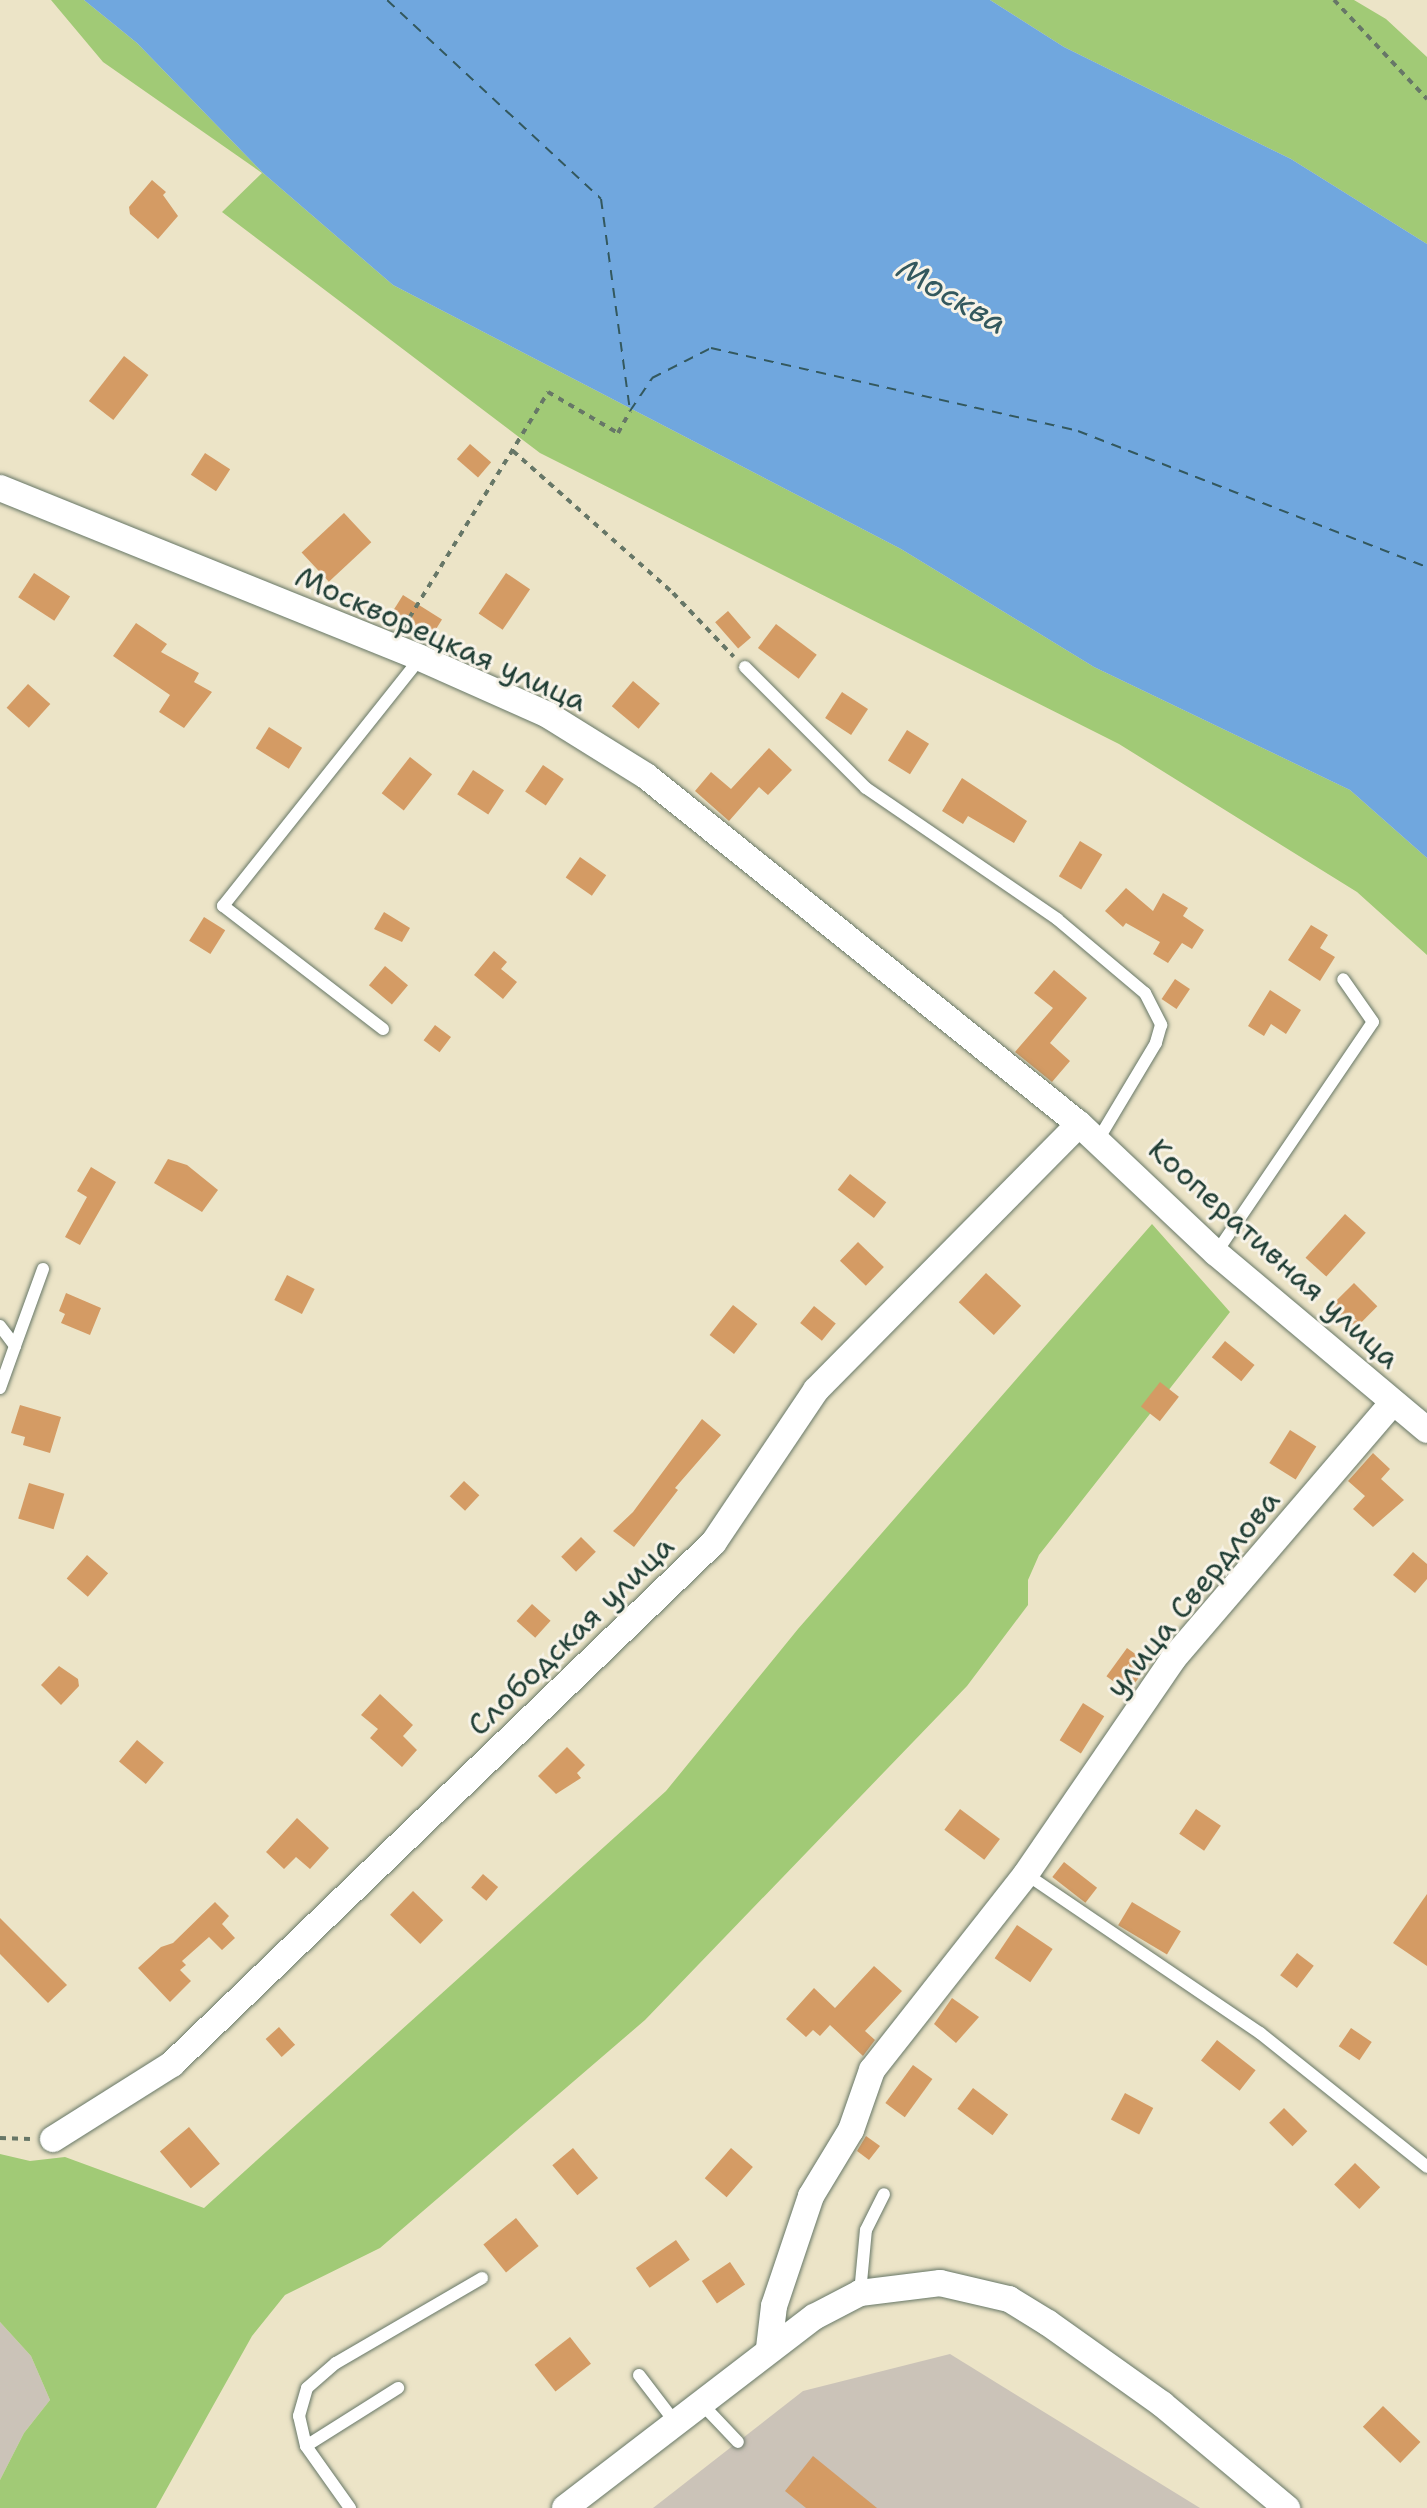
<!DOCTYPE html>
<meta charset="utf-8">
<style>
body{margin:0}
#map{position:relative;width:1427px;height:2508px;overflow:hidden;background:#ece4c7;font-family:"Shantell Sans",sans-serif}
div>[style]{position:absolute}
[style*='--x']{left:calc(var(--x)*1px);top:calc(var(--y)*1px);width:calc(var(--w)*1px);rotate:calc(var(--a)*1deg)}
.industrial>*{inset:0;background:#cbc3b8}
.green>*{inset:0;background:#a1ca76}
.water>*{inset:0;background:#70a7de}
.ferry>*{height:2px;margin-top:-1px;transform-origin:0;background:repeating-linear-gradient(90deg,#33585e 0 10px,transparent 0 18px)}
.building>*{inset:0;background:#d49b64;transform-origin:0 0}
.path>*{height:4px;margin-top:-2px;transform-origin:0;background:repeating-linear-gradient(90deg,#677767 0 6px,transparent 0 12px)}
.roads{filter:drop-shadow(0 0 2px #677767) drop-shadow(0 0 2px #677767)}
.service>*{height:12px;margin:-6px;padding:0 6px;transform-origin:6px;border-radius:6px;background:#fff}
.minor>*{height:26px;margin:-13px;padding:0 13px;transform-origin:13px;border-radius:13px;background:#fff}
span{translate:-50% -50%;white-space:nowrap;text-align:center;line-height:1.15;-webkit-text-stroke:6px #f7f3e8;paint-order:stroke}
.street-label{font-size:30px;color:#1f3d34}
.water-label{font-size:32px;color:#33585e;font-style:italic}
</style>
<div id="map">
<div class="industrial">
<i style="clip-path:polygon(0 2322px,31px 2356px,50px 2400px,24px 2433px,0 2480px)"></i>
<i style="clip-path:polygon(950px 2354px,1200px 2508px,653px 2508px,803px 2391px)"></i>
</div>
<div class="green">
<i style="clip-path:polygon(51px 0,84px 0,137px 43px,263px 173px,393px 285px,901px 549px,1094px 667px,1350px 790px,1427px 858px,1427px 955px,1357px 892px,1119px 744px,540px 453px,222px 212px,262px 173px,103px 62px)"></i>
<i style="clip-path:polygon(990px 0,1354px 0,1386px 19px,1427px 57px,1427px 244px,1291px 159px,1064px 47px)"></i>
<i style="clip-path:polygon(1152px 1224px,1230px 1312px,1039px 1555px,1028px 1580px,1028px 1605px,967px 1686px,645px 2020px,380px 2248px,285px 2295px,252px 2336px,156px 2508px,0 2508px,0 2480px,24px 2433px,50px 2400px,31px 2356px,0 2322px,0 2154px,30px 2161px,65px 2157px,204px 2208px,666px 1791px,798px 1629px)"></i>
</div>
<div class="water">
<i style="clip-path:polygon(84px 0,990px 0,1064px 47px,1291px 159px,1427px 244px,1427px 858px,1350px 790px,1094px 667px,901px 549px,393px 285px,263px 173px,137px 43px)"></i>
</div>
<div class="ferry">
<i style="--x:387;--y:0;--w:292;--a:42.9"></i>
<i style="--x:601;--y:199;--w:213;--a:82.2"></i>
<i style="--x:630;--y:411;--w:40;--a:-56"></i>
<i style="--x:652;--y:378;--w:66;--a:-27"></i>
<i style="--x:711;--y:348;--w:376;--a:12.7"></i>
<i style="--x:1078;--y:431;--w:375;--a:21.3"></i>
</div>
<div class="building">
<i style="clip-path:polygon(152px 180px,166px 192px,163px 195px,178px 216px,158px 239px,130px 214px,129px 207px)"></i>
<i style="left:124px;top:356px;width:31px;height:57px;rotate:38deg"></i>
<i style="left:470px;top:444px;width:28px;height:20px;rotate:41deg"></i>
<i style="left:205px;top:453px;width:30px;height:26px;rotate:33deg"></i>
<i style="left:344px;top:513px;width:40px;height:58px;rotate:47deg"></i>
<i style="left:34px;top:573px;width:43px;height:29px;rotate:33deg"></i>
<i style="left:506px;top:573px;width:29px;height:49px;rotate:34deg"></i>
<i style="left:403px;top:595px;width:46px;height:21px;rotate:32deg"></i>
<i style="left:728px;top:611px;width:35px;height:17px;rotate:49deg"></i>
<i style="clip-path:polygon(136px 623px,167px 644px,161px 652px,199px 673px,194px 682px,212px 692px,184px 728px,159px 712px,170px 695px,113px 656px)"></i>
<i style="left:776px;top:624px;width:51px;height:30px;rotate:37deg"></i>
<i style="left:633px;top:681px;width:35px;height:33px;rotate:40deg"></i>
<i style="left:28px;top:684px;width:30px;height:32px;rotate:42deg"></i>
<i style="left:842px;top:692px;width:31px;height:31px;rotate:33deg"></i>
<i style="left:269px;top:727px;width:39px;height:25px;rotate:32deg"></i>
<i style="left:907px;top:730px;width:26px;height:36px;rotate:32deg"></i>
<i style="clip-path:polygon(769px 748px,792px 770px,768px 795px,759px 787px,729px 821px,695px 791px,711px 772px,731px 789px)"></i>
<i style="left:410px;top:757px;width:28px;height:46px;rotate:38deg"></i>
<i style="left:543px;top:765px;width:25px;height:32px;rotate:34deg"></i>
<i style="left:473px;top:770px;width:37px;height:29px;rotate:33deg"></i>
<i style="clip-path:polygon(962px 778px,1027px 821px,1014px 843px,968px 816px,963px 824px,942px 811px)"></i>
<i style="left:1080px;top:841px;width:26px;height:41px;rotate:31deg"></i>
<i style="left:580px;top:857px;width:32px;height:25px;rotate:35deg"></i>
<i style="clip-path:polygon(1126px 888px,1153px 911px,1163px 893px,1188px 908px,1183px 916px,1204px 930px,1192px 949px,1182px 943px,1168px 963px,1153px 954px,1160px 942px,1126px 923px,1123px 927px,1105px 911px)"></i>
<i style="clip-path:polygon(384px 912px,410px 928px,402px 942px,374px 929px)"></i>
<i style="left:204px;top:917px;width:25px;height:28px;rotate:32deg"></i>
<i style="clip-path:polygon(1311px 925px,1328px 935px,1320px 948px,1335px 957px,1320px 981px,1288px 960px)"></i>
<i style="clip-path:polygon(494px 951px,507px 962px,501px 969px,517px 982px,503px 999px,474px 975px)"></i>
<i style="left:385px;top:966px;width:30px;height:25px;rotate:40deg"></i>
<i style="clip-path:polygon(1054px 970px,1087px 998px,1050px 1043px,1070px 1061px,1052px 1082px,1015px 1052px,1053px 1008px,1034px 993px)"></i>
<i style="left:1175px;top:979px;width:18px;height:24px;rotate:34deg"></i>
<i style="clip-path:polygon(1270px 990px,1301px 1010px,1286px 1034px,1271px 1024px,1264px 1036px,1248px 1026px)"></i>
<i style="left:435px;top:1025px;width:20px;height:19px;rotate:37deg"></i>
<i style="clip-path:polygon(168px 1159px,187px 1165px,218px 1190px,202px 1212px,154px 1183px)"></i>
<i style="clip-path:polygon(91px 1167px,116px 1182px,80px 1245px,65px 1237px,87px 1197px,77px 1191px)"></i>
<i style="left:850px;top:1174px;width:46px;height:20px;rotate:38deg"></i>
<i style="left:1345px;top:1214px;width:28px;height:59px;rotate:42deg"></i>
<i style="left:858px;top:1242px;width:36px;height:26px;rotate:44deg"></i>
<i style="left:986px;top:1273px;width:48px;height:40px;rotate:43deg"></i>
<i style="left:287px;top:1275px;width:31px;height:28px;rotate:27deg"></i>
<i style="left:1354px;top:1283px;width:33px;height:33px;rotate:45deg"></i>
<i style="clip-path:polygon(66px 1293px,101px 1308px,90px 1335px,61px 1323px,65px 1314px,59px 1311px)"></i>
<i style="left:733px;top:1305px;width:31px;height:38px;rotate:38deg"></i>
<i style="left:814px;top:1306px;width:28px;height:22px;rotate:39deg"></i>
<i style="left:1225px;top:1341px;width:38px;height:21px;rotate:39deg"></i>
<i style="left:1160px;top:1382px;width:24px;height:31px;rotate:38deg"></i>
<i style="clip-path:polygon(20px 1405px,61px 1417px,50px 1453px,23px 1445px,25px 1437px,11px 1433px)"></i>
<i style="clip-path:polygon(702px 1419px,721px 1435px,675px 1488px,678px 1490px,634px 1547px,613px 1531px,633px 1512px)"></i>
<i style="left:1290px;top:1430px;width:31px;height:39px;rotate:32deg"></i>
<i style="clip-path:polygon(1373px 1453px,1390px 1469px,1381px 1479px,1404px 1500px,1373px 1527px,1353px 1509px,1365px 1496px,1348px 1481px)"></i>
<i style="left:464px;top:1481px;width:21px;height:21px;rotate:43deg"></i>
<i style="left:29px;top:1483px;width:37px;height:37px;rotate:17deg"></i>
<i style="left:581px;top:1537px;width:21px;height:28px;rotate:45deg"></i>
<i style="clip-path:polygon(1413px 1552px,1427px 1564px,1427px 1579px,1415px 1593px,1393px 1575px)"></i>
<i style="left:87px;top:1555px;width:28px;height:31px;rotate:41deg"></i>
<i style="left:532px;top:1604px;width:25px;height:23px;rotate:42deg"></i>
<i style="left:1127px;top:1648px;width:27px;height:35px;rotate:36deg"></i>
<i style="clip-path:polygon(59px 1666px,78px 1679px,79px 1686px,61px 1705px,41px 1685px)"></i>
<i style="clip-path:polygon(380px 1694px,413px 1725px,403px 1736px,417px 1750px,402px 1767px,370px 1738px,378px 1729px,361px 1715px)"></i>
<i style="left:1083px;top:1703px;width:25px;height:44px;rotate:32deg"></i>
<i style="left:137px;top:1740px;width:35px;height:28px;rotate:40deg"></i>
<i style="clip-path:polygon(567px 1747px,585px 1765px,577px 1773px,581px 1778px,556px 1794px,538px 1776px)"></i>
<i style="left:960px;top:1809px;width:50px;height:26px;rotate:37deg"></i>
<i style="left:1196px;top:1809px;width:30px;height:30px;rotate:34deg"></i>
<i style="clip-path:polygon(297px 1818px,329px 1848px,310px 1869px,296px 1857px,284px 1869px,266px 1852px)"></i>
<i style="left:1064px;top:1862px;width:42px;height:19px;rotate:38deg"></i>
<i style="left:483px;top:1874px;width:20px;height:18px;rotate:41deg"></i>
<i style="left:413px;top:1891px;width:42px;height:33px;rotate:44deg"></i>
<i style="clip-path:polygon(1427px 1894px,1427px 1966px,1393px 1943px)"></i>
<i style="clip-path:polygon(215px 1902px,229px 1916px,222px 1924px,235px 1938px,222px 1950px,209px 1937px,182px 1961px,186px 1965px,180px 1970px,191px 1981px,170px 2002px,138px 1968px,161px 1947px,173px 1943px)"></i>
<i style="left:1132px;top:1902px;width:57px;height:27px;rotate:31deg"></i>
<i style="clip-path:polygon(0 1918px,67px 1985px,48px 2003px,0 1954px)"></i>
<i style="left:1017px;top:1925px;width:43px;height:40px;rotate:34deg"></i>
<i style="left:1297px;top:1953px;width:21px;height:28px;rotate:37deg"></i>
<i style="clip-path:polygon(874px 1966px,902px 1991px,865px 2031px,875px 2040px,863px 2056px,830px 2025px,820px 2036px,813px 2030px,806px 2037px,786px 2019px,814px 1988px,835px 2008px)"></i>
<i style="clip-path:polygon(952px 1998px,979px 2017px,956px 2043px,934px 2024px)"></i>
<i style="left:279px;top:2027px;width:24px;height:18px;rotate:48deg"></i>
<i style="left:1351px;top:2028px;width:25px;height:22px;rotate:34deg"></i>
<i style="left:1217px;top:2040px;width:49px;height:26px;rotate:38deg"></i>
<i style="left:913px;top:2065px;width:24px;height:47px;rotate:36deg"></i>
<i style="left:973px;top:2088px;width:44px;height:26px;rotate:37deg"></i>
<i style="left:1125px;top:2093px;width:32px;height:30px;rotate:28deg"></i>
<i style="left:1284px;top:2108px;width:33px;height:21px;rotate:45deg"></i>
<i style="left:189px;top:2127px;width:48px;height:38px;rotate:50deg"></i>
<i style="clip-path:polygon(866px 2136px,880px 2146px,869px 2160px,857px 2151px)"></i>
<i style="left:573px;top:2148px;width:39px;height:27px;rotate:50deg"></i>
<i style="left:731px;top:2148px;width:29px;height:40px;rotate:41deg"></i>
<i style="left:1355px;top:2163px;width:35px;height:30px;rotate:44deg"></i>
<i style="left:516px;top:2218px;width:36px;height:42px;rotate:51deg"></i>
<i style="left:676px;top:2240px;width:24px;height:49px;rotate:55deg"></i>
<i style="left:730px;top:2262px;width:27px;height:34px;rotate:56deg"></i>
<i style="left:570px;top:2337px;width:34px;height:45px;rotate:52deg"></i>
<i style="left:1383px;top:2406px;width:52px;height:29px;rotate:44deg"></i>
<i style="clip-path:polygon(813px 2456px,877px 2508px,806px 2508px,785px 2491px)"></i>
</div>
<div class="path">
<i style="--x:1334;--y:0;--w:136;--a:46.8"></i>
<i style="--x:513;--y:451;--w:214;--a:41.6"></i>
<i style="--x:673;--y:593;--w:88;--a:46.4"></i>
<i style="--x:403;--y:628;--w:277;--a:-58.4"></i>
<i style="--x:548;--y:392;--w:81;--a:30.4"></i>
<i style="--x:618;--y:433;--w:25;--a:-61"></i>
<i style="--x:0;--y:2138;--w:30;--a:2"></i>
</div>
<div class="roads">
<div class="service">
<i style="--x:745;--y:667;--w:171;--a:45"></i>
<i style="--x:866;--y:788;--w:232;--a:34.4"></i>
<i style="--x:1057;--y:919;--w:115;--a:40.1"></i>
<i style="--x:1145;--y:993;--w:36;--a:63"></i>
<i style="--x:1161;--y:1025;--w:19;--a:106"></i>
<i style="--x:1156;--y:1043;--w:113;--a:120.9"></i>
<i style="--x:383;--y:1029;--w:202;--a:-142.4"></i>
<i style="--x:223;--y:906;--w:317;--a:-51.5"></i>
<i style="--x:1216;--y:1253;--w:279;--a:-55.8"></i>
<i style="--x:1373;--y:1022;--w:52;--a:-124.9"></i>
<i style="--x:0;--y:1326;--w:25;--a:53"></i>
<i style="--x:15;--y:1346;--w:82;--a:-70"></i>
<i style="--x:0;--y:1388;--w:45;--a:-70.3"></i>
<i style="--x:1026;--y:1874;--w:283;--a:34.2"></i>
<i style="--x:1260;--y:2033;--w:214;--a:38.7"></i>
<i style="--x:860;--y:2293;--w:63;--a:-84.6"></i>
<i style="--x:866;--y:2230;--w:40;--a:-63.4"></i>
<i style="--x:639;--y:2375;--w:59;--a:52.5"></i>
<i style="--x:700;--y:2402;--w:55;--a:46.5"></i>
<i style="--x:306;--y:2446;--w:109;--a:-32.2"></i>
<i style="--x:350;--y:2508;--w:76;--a:-125.4"></i>
<i style="--x:306;--y:2446;--w:31;--a:-103"></i>
<i style="--x:299;--y:2416;--w:29;--a:-74"></i>
<i style="--x:307;--y:2388;--w:38;--a:-41"></i>
<i style="--x:336;--y:2363;--w:169;--a:-30.2"></i>
</div>
<div class="minor">
<i style="--x:0;--y:488;--w:453;--a:22"></i>
<i style="--x:420;--y:658;--w:140;--a:24"></i>
<i style="--x:548;--y:715;--w:115;--a:31.9"></i>
<i style="--x:646;--y:776;--w:556;--a:38.79"></i>
<i style="--x:1079;--y:1124;--w:188;--a:43.3"></i>
<i style="--x:1216;--y:1253;--w:275;--a:40"></i>
<i style="--x:53;--y:2139;--w:141;--a:-32.2"></i>
<i style="--x:172;--y:2064;--w:752;--a:-43.92"></i>
<i style="--x:714;--y:1542;--w:183;--a:-56.1"></i>
<i style="--x:816;--y:1390;--w:374;--a:-45.3"></i>
<i style="--x:769;--y:2348;--w:42;--a:-83.2"></i>
<i style="--x:774;--y:2306;--w:116;--a:-71.4"></i>
<i style="--x:811;--y:2196;--w:77;--a:-58.8"></i>
<i style="--x:851;--y:2130;--w:64;--a:-70.7"></i>
<i style="--x:872;--y:2070;--w:249;--a:-51.8"></i>
<i style="--x:1026;--y:1874;--w:260;--a:-55.6"></i>
<i style="--x:1173;--y:1659;--w:338;--a:-49.4"></i>
<i style="--x:565;--y:2508;--w:314;--a:-37.5"></i>
<i style="--x:814;--y:2317;--w:52;--a:-27.6"></i>
<i style="--x:860;--y:2293;--w:81;--a:-7.1"></i>
<i style="--x:940;--y:2283;--w:71;--a:13.1"></i>
<i style="--x:1009;--y:2299;--w:46;--a:31.6"></i>
<i style="--x:1048;--y:2323;--w:140;--a:35.4"></i>
<i style="--x:1162;--y:2404;--w:163;--a:39.8"></i>
</div>
</div>
<div class="street-label">
<span style="left:441px;top:639px;rotate:24deg">Москворецкая улица</span>
<span style="left:1274px;top:1254px;rotate:42deg">Кооперативная улица</span>
<span style="left:1193px;top:1594px;rotate:-51deg">улица Свердлова</span>
<span style="left:571px;top:1636px;rotate:-44deg">Слободская улица</span>
</div>
<div class="water-label">
<span style="left:952px;top:296px;rotate:30deg">Москва</span>
</div>
</div>
